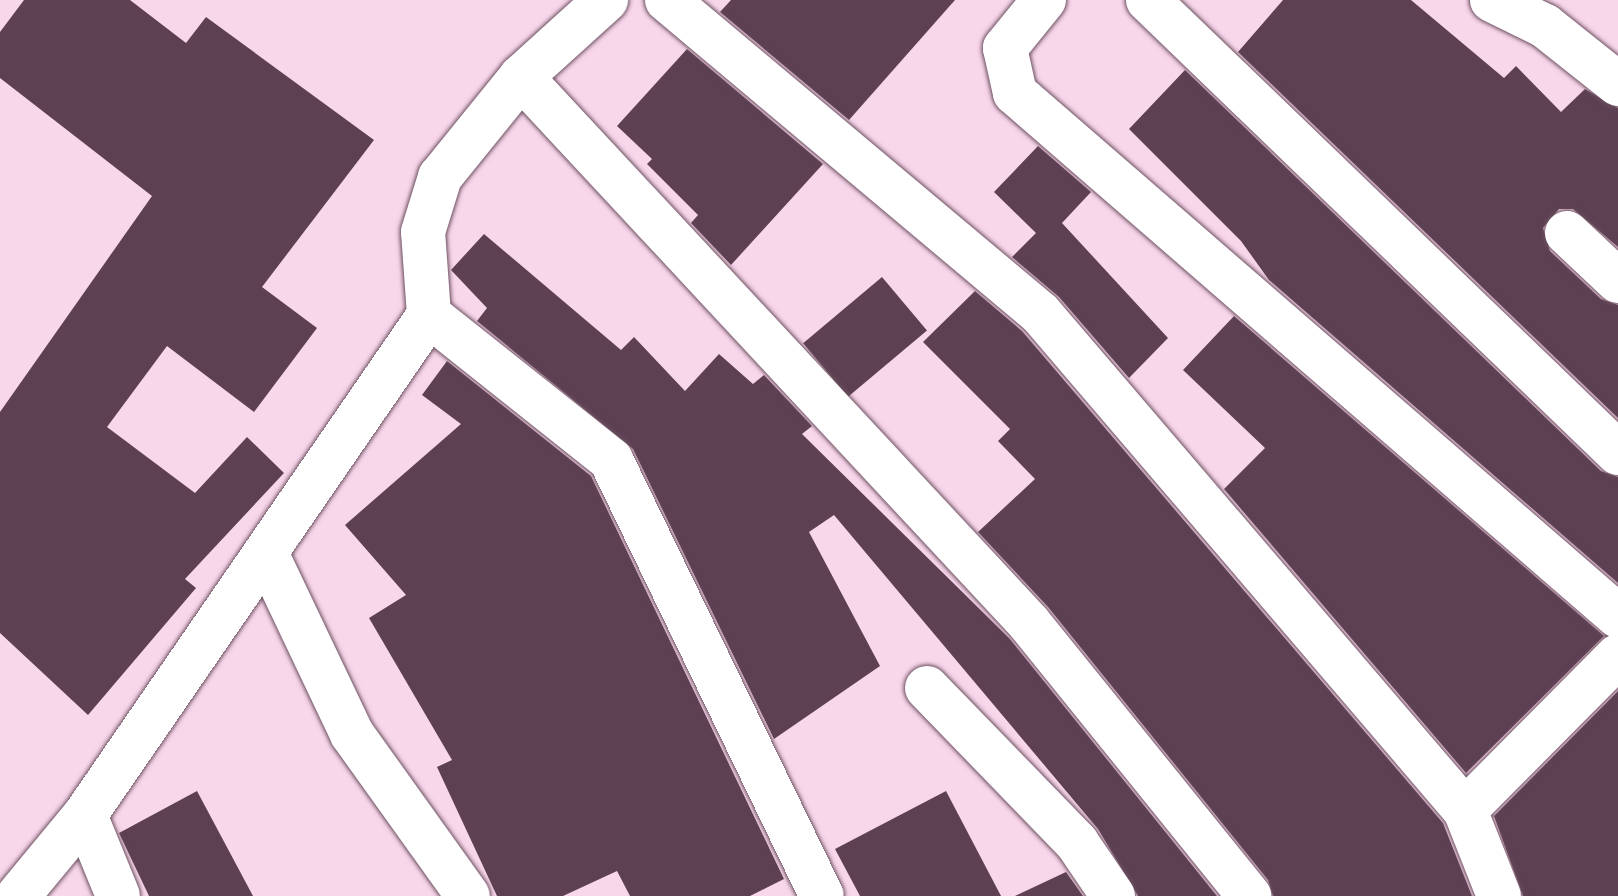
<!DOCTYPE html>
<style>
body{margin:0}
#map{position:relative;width:1618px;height:896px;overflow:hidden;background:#f9d7eb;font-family:Cabin,sans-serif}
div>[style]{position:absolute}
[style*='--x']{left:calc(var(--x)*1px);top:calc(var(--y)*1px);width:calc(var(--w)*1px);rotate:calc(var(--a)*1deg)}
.building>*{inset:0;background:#5d4152;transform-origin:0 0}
.roads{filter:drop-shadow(0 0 2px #6d5162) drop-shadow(0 0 2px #6d5162)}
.street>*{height:44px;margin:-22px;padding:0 22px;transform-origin:22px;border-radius:22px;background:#fff}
span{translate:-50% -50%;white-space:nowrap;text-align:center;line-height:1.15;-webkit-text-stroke:8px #fee9f5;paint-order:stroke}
</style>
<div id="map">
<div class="building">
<i style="clip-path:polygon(24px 0,130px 0,186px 43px,206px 17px,374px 140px,262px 287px,317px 328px,254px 412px,167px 346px,107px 427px,195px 493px,247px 437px,284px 473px,185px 579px,196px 588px,88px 715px,0 633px,0 412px,152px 196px,0 78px,0 32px)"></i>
<i style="clip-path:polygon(731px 0,955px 0,849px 120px,720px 12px)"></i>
<i style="clip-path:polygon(1283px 0,1411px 0,1504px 78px,1516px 66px,1561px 112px,1585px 89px,1618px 108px,1618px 247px,1573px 209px,1559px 209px,1543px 228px,1550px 251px,1601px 299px,1618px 305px,1618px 418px,1238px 52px)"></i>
<i style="clip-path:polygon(687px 49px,823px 164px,731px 265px,691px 223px,698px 215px,647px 164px,652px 159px,617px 126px)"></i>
<i style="clip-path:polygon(1185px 70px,1601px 471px,1618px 477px,1618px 583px,1269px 280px,1241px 241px,1129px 129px)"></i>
<i style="clip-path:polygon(1038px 146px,1091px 192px,1062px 223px,1168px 338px,1129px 378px,1059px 297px,1012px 257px,1036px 233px,994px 192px)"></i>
<i style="clip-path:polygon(484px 234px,621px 350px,634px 337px,685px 391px,719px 354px,753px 384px,764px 375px,812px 426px,802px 434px,1010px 639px,1217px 896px,1138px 896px,1098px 829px,834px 515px,809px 532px,880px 666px,774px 739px,633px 449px,477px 321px,487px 308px,451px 270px)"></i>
<i style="left:882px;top:277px;width:70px;height:103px;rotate:50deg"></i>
<i style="clip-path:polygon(975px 291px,1022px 331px,1443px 823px,1472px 896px,1273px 896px,1268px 880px,1048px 607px,978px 532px,1035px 479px,998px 441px,1010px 429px,923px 342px)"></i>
<i style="clip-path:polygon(1234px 316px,1604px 636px,1466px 773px,1224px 489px,1265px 448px,1183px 370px)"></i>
<i style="clip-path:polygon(447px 361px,591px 476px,784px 879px,750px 896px,630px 896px,617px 871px,563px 896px,497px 896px,437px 767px,452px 760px,369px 618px,406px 595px,345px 525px,461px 424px,422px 395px)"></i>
<i style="clip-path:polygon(1618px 691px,1618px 896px,1523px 896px,1494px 816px)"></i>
<i style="clip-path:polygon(197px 791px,253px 896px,149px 896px,119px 833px)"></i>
<i style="clip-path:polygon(946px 791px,1001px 896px,860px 896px,835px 849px)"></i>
<i style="clip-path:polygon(1066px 872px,1083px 896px,1015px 896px)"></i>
</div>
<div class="roads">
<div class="street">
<i style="--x:667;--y:0;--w:487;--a:40"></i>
<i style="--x:1040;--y:313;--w:654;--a:49.47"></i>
<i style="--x:1465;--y:810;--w:92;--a:68.4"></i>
<i style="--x:1044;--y:0;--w:62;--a:129.1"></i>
<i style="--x:1005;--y:48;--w:46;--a:77.5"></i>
<i style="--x:1015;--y:93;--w:798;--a:40.94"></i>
<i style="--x:1148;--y:0;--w:653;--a:43.94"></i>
<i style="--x:1492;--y:0;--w:59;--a:26.1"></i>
<i style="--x:1545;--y:26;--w:93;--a:38.5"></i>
<i style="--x:521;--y:77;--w:746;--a:47.06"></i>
<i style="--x:1029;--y:623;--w:351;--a:51.1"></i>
<i style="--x:1567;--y:233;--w:70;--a:43.3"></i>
<i style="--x:429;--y:315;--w:233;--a:38.5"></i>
<i style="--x:611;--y:460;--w:484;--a:64.2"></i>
<i style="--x:267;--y:555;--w:198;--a:64.6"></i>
<i style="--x:352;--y:734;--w:199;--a:54.4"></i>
<i style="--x:927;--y:688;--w:216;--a:45.9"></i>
<i style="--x:1077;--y:843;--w:64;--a:55.8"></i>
<i style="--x:1465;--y:810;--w:217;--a:-45.2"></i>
<i style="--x:85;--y:815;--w:87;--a:67.8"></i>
<i style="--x:18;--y:896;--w:105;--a:-50.4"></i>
<i style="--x:85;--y:815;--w:607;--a:-55.47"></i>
<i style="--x:429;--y:315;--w:83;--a:-94.1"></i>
<i style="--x:423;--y:232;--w:58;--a:-72.8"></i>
<i style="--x:440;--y:177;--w:129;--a:-51"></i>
<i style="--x:521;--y:77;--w:115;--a:-42.2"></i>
</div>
</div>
</div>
